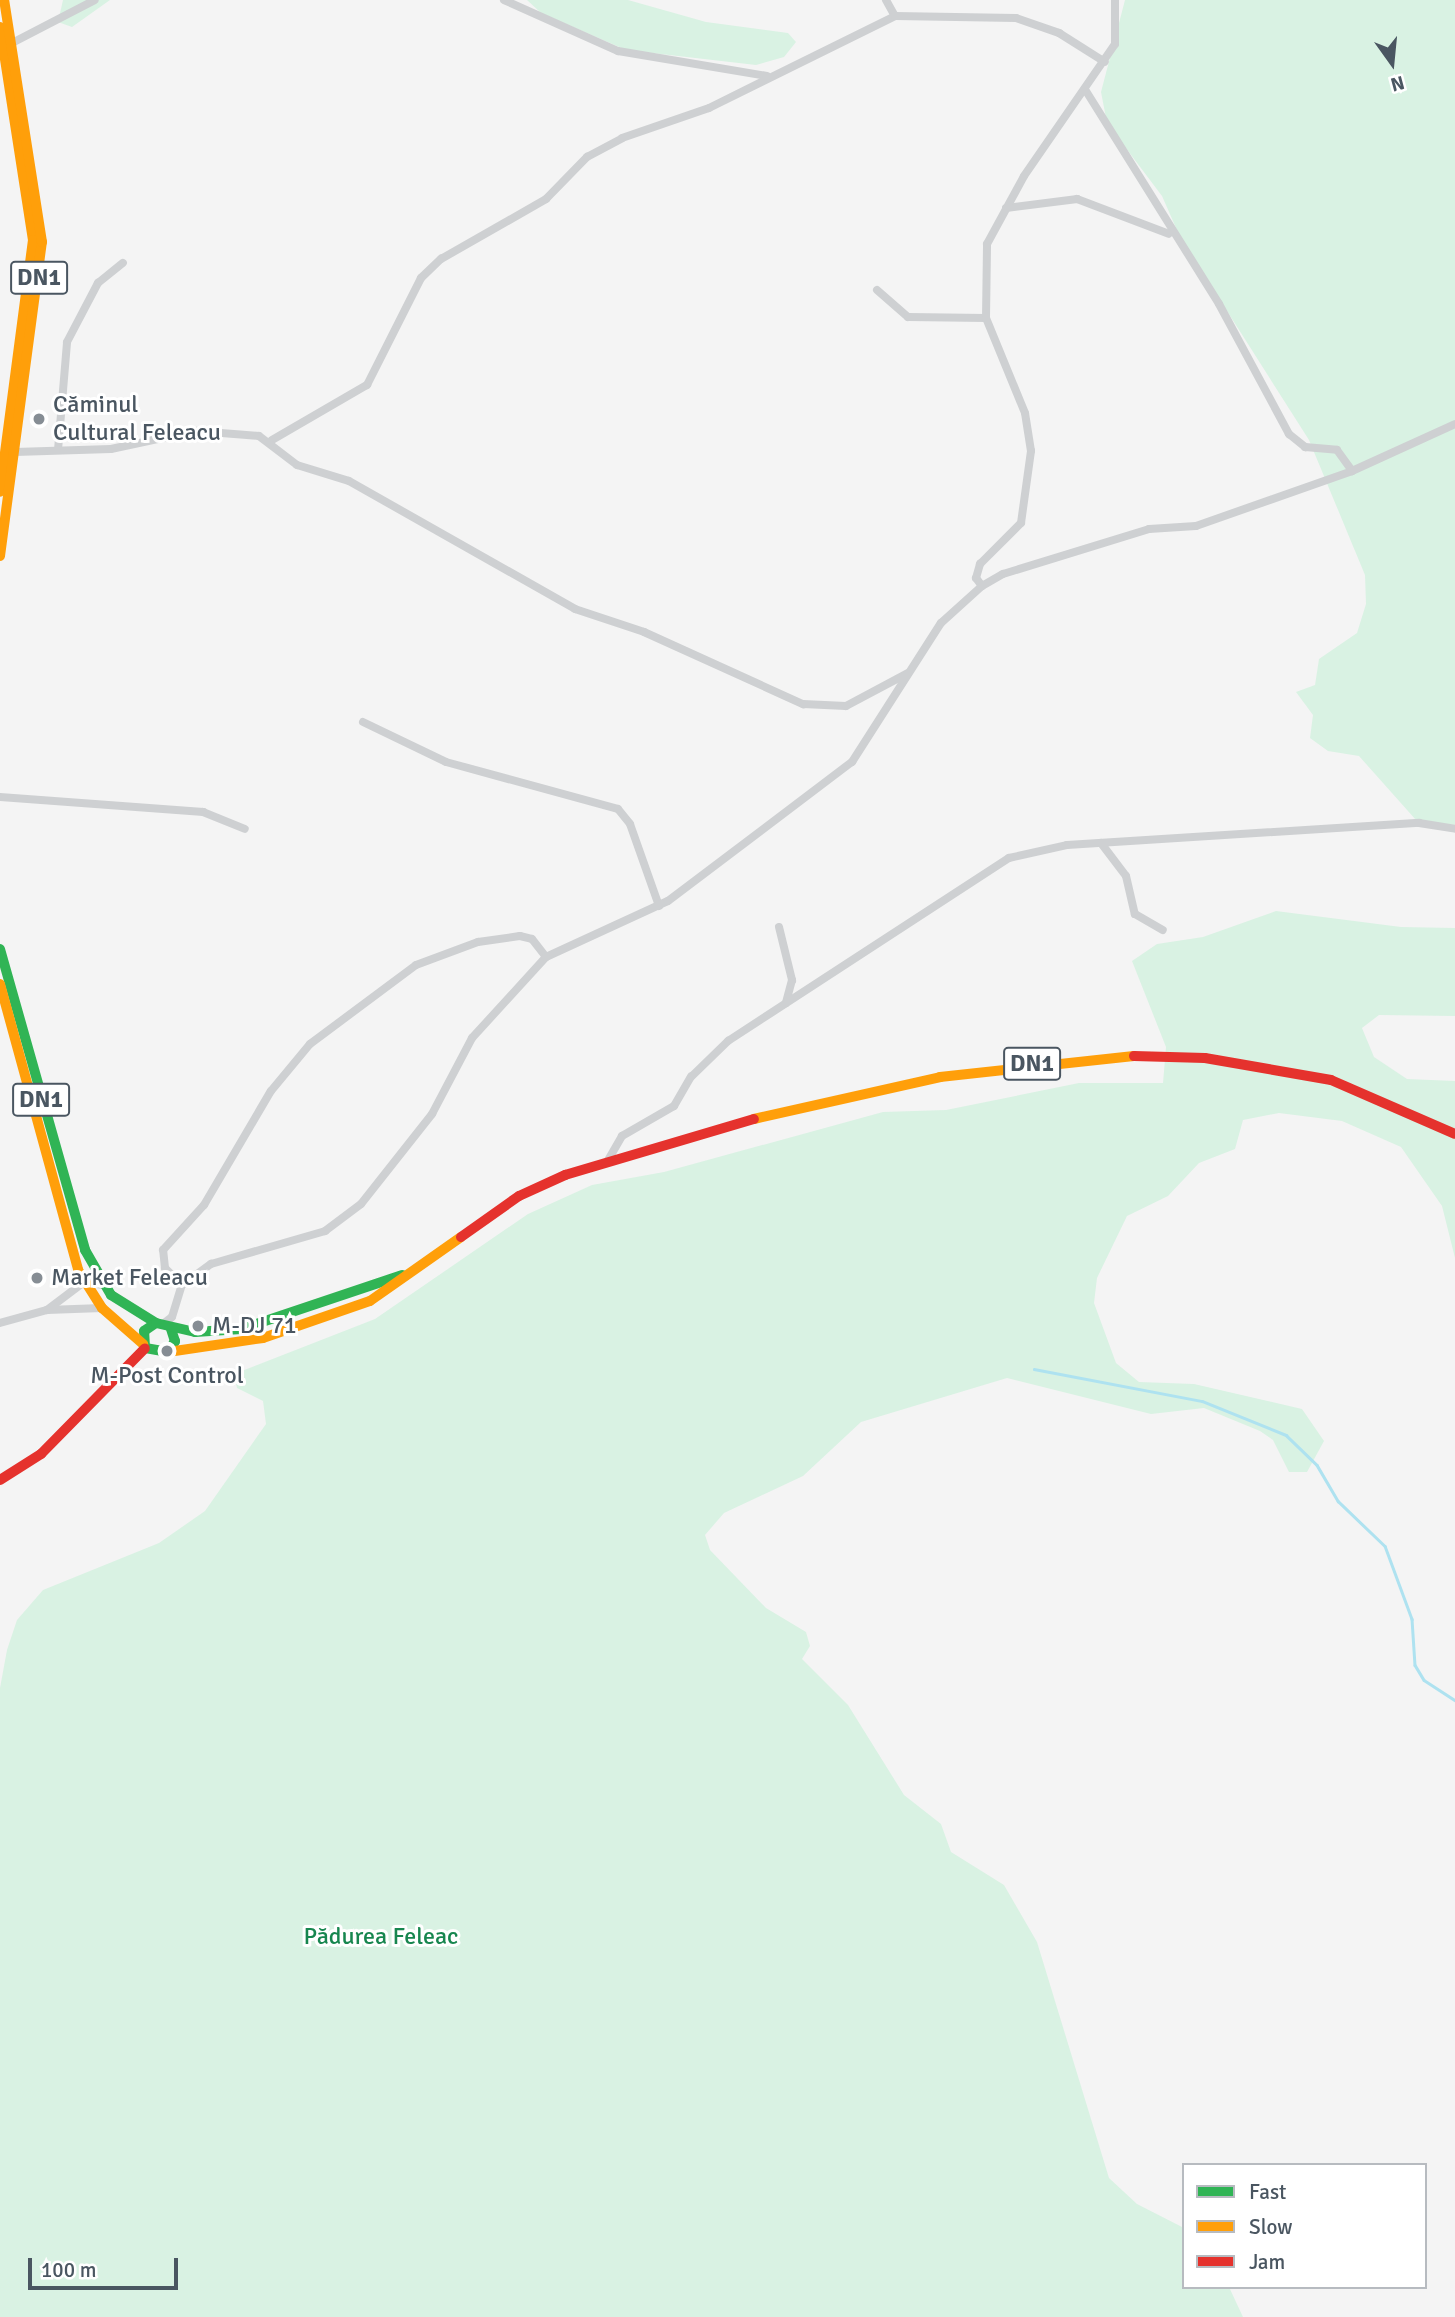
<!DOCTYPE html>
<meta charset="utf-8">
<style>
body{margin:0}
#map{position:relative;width:1455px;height:2317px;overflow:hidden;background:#f4f4f4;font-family:Signika,sans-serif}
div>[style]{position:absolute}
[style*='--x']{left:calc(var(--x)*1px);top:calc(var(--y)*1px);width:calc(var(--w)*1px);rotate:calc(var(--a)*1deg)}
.green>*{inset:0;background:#d9f2e3}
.stream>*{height:2.5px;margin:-1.25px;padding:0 1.25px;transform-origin:1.25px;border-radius:1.25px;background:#aee2f0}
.street>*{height:8px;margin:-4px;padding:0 4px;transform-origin:4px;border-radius:4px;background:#ced0d2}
.fast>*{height:10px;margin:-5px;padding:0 5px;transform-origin:5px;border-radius:5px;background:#30b455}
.slow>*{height:10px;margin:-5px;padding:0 5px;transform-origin:5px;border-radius:5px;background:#ff9f0a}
.jam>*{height:10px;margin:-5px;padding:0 5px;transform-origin:5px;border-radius:5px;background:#e5322d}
.dots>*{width:19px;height:19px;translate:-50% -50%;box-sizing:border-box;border:4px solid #fff;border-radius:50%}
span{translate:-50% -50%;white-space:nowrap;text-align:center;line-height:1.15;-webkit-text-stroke:6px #fff;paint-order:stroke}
.shield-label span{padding:2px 5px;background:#fff;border:2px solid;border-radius:5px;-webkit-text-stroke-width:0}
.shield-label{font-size:23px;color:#4a5661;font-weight:700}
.poi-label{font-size:24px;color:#4a5661}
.left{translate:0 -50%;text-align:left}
.park-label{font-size:24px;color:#17864f}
.legend{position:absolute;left:1182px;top:2163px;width:245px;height:126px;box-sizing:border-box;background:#fff;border:2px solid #b7bbc0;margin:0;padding:9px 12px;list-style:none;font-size:21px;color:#4a5661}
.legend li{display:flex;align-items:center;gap:14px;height:35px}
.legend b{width:35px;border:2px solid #b7bbc0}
.north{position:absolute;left:1357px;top:28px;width:70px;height:70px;-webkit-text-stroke:5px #fff;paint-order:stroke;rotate:165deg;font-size:19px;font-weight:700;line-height:28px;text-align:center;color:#4a5661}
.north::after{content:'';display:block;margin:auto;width:24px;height:32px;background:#4a5661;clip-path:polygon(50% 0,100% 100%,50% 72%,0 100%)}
.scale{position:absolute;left:28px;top:2258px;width:150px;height:32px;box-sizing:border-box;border:4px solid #4a5661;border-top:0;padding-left:9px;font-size:21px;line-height:24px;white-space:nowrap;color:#4a5661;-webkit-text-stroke:5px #fff;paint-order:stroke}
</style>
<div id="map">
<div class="green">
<i style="clip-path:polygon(63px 0,110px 0,72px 27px,58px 22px)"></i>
<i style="clip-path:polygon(527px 0,628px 0,706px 22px,788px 33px,796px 42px,784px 57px,756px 65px,626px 50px,541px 13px)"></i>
<i style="clip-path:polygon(1125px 0,1455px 0,1455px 825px,1416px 820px,1359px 756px,1328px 751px,1310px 738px,1313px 715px,1296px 692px,1315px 685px,1319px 659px,1357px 633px,1366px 604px,1365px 575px,1309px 440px,1180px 237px,1162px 196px,1107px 123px,1101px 92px)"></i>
<i style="clip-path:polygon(1276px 911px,1401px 927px,1455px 928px,1455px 1016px,1379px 1015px,1362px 1028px,1374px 1057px,1407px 1079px,1455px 1081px,1455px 1258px,1442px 1206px,1401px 1147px,1342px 1121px,1279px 1113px,1243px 1120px,1235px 1149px,1199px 1163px,1168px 1196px,1127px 1216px,1097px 1278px,1094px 1303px,1116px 1363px,1139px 1382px,1194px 1384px,1302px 1409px,1324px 1441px,1307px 1472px,1289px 1472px,1273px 1440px,1260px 1431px,1204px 1408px,1151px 1414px,1007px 1378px,861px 1422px,803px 1476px,724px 1513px,705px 1535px,710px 1550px,766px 1608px,806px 1632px,810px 1646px,802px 1659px,848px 1705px,904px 1795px,941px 1824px,951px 1852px,1004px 1885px,1037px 1942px,1109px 2178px,1137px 2204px,1184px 2228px,1184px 2287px,1229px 2287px,1243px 2317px,0 2317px,0 1688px,7px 1650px,17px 1620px,43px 1590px,159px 1543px,205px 1511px,266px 1424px,263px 1401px,237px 1388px,234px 1374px,375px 1319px,528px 1214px,592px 1185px,664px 1172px,883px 1112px,946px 1110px,1079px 1083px,1163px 1083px,1166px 1047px,1132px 961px,1157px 944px,1203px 937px)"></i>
</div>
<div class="stream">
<i style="--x:1034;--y:1369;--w:171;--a:10.8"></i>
<i style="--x:1202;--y:1401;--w:91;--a:22"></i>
<i style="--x:1286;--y:1435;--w:43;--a:44.1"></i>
<i style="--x:1317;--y:1465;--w:42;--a:59.7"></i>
<i style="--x:1338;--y:1501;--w:65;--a:43.8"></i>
<i style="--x:1385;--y:1546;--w:78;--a:69.7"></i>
<i style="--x:1412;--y:1619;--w:46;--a:86.3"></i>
<i style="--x:1415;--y:1665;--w:17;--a:59"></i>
<i style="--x:1424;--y:1680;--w:37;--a:33"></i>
</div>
<div class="street">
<i style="--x:504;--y:0;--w:125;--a:24.1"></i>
<i style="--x:618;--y:51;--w:151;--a:9.5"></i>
<i style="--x:886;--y:0;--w:18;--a:61"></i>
<i style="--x:12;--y:43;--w:93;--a:-27.4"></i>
<i style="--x:1086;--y:91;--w:251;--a:58"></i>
<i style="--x:1219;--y:304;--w:148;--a:61.7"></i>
<i style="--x:1289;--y:434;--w:21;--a:39"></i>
<i style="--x:1305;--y:447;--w:32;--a:5"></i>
<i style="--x:1337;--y:450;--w:26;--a:54"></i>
<i style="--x:1006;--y:208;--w:72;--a:-7.2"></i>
<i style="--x:1077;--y:199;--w:98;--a:20.8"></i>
<i style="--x:877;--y:290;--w:41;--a:41.1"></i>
<i style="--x:908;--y:317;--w:78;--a:0.7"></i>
<i style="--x:272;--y:440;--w:110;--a:-30.1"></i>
<i style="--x:367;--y:385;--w:120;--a:-63.2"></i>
<i style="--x:421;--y:278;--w:28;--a:-44"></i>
<i style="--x:441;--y:259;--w:121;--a:-29.7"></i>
<i style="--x:546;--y:199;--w:59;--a:-45.7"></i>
<i style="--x:587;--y:157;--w:40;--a:-28"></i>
<i style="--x:622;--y:138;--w:92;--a:-19"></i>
<i style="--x:709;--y:108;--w:208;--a:-26.3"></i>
<i style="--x:895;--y:16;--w:121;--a:0.9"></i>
<i style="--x:1016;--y:18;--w:46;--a:19.2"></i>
<i style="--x:1059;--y:33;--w:54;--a:32.2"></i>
<i style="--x:58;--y:450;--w:108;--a:-85.2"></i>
<i style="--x:67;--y:342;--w:67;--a:-62.3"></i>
<i style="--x:98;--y:283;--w:32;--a:-39"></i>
<i style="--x:15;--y:452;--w:96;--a:-1.8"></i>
<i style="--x:111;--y:449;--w:87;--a:-12"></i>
<i style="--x:196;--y:431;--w:63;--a:4.5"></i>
<i style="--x:259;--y:436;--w:48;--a:37.3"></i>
<i style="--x:297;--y:465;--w:54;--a:17.1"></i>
<i style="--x:349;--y:481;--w:260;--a:29.5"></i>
<i style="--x:575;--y:609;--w:73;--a:18.4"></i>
<i style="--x:644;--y:632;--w:175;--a:24.4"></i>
<i style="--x:803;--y:704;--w:43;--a:2.7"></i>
<i style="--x:846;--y:706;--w:70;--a:-28"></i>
<i style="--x:982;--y:586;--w:10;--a:-127"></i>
<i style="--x:976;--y:578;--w:15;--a:-74"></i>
<i style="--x:980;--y:564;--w:58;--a:-45"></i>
<i style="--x:1021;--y:523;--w:73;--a:-82.1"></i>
<i style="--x:1031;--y:451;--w:38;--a:-99"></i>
<i style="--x:1025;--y:413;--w:103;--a:-112.3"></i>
<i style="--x:986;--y:318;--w:74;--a:-89.2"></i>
<i style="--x:987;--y:244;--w:77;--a:-61.4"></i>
<i style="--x:1024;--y:176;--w:160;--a:-55.4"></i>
<i style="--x:1115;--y:44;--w:44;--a:-90"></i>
<i style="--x:363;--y:722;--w:92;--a:25.7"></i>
<i style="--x:446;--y:762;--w:178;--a:15.3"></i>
<i style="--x:618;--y:809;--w:19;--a:51"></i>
<i style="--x:630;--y:824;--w:87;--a:70.5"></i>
<i style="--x:0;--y:797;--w:204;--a:4.2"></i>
<i style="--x:203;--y:812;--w:45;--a:22"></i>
<i style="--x:1101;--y:843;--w:41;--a:52.9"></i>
<i style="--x:1126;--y:876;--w:39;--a:77"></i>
<i style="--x:1135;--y:914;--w:32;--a:30"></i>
<i style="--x:779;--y:927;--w:55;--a:76.2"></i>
<i style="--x:792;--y:980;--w:24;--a:105"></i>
<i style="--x:607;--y:1162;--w:30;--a:-60"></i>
<i style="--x:622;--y:1136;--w:60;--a:-30"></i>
<i style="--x:674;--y:1106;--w:34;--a:-60"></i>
<i style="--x:691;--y:1077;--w:52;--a:-44.2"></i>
<i style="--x:728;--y:1041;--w:335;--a:-33.1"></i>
<i style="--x:1009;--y:858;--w:59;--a:-12.6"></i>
<i style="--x:1067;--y:845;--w:353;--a:-3.6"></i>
<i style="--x:1419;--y:823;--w:36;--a:9"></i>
<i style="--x:182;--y:1285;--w:24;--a:-135"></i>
<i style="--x:165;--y:1268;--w:18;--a:-96"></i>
<i style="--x:163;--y:1250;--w:61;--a:-47.7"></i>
<i style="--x:204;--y:1205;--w:132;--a:-59.6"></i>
<i style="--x:271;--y:1091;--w:61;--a:-50.3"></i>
<i style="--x:310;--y:1044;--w:132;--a:-36.7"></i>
<i style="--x:416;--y:965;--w:66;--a:-20.4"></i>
<i style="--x:478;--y:942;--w:42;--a:-8.1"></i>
<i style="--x:520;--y:936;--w:12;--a:14"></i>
<i style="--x:532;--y:939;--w:23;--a:52"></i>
<i style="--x:47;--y:1310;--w:46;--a:-37.1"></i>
<i style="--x:84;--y:1282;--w:19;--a:9"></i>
<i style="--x:0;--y:1323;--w:49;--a:-15.5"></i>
<i style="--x:47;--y:1310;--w:55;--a:-2.1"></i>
<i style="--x:163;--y:1324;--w:11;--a:-38"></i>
<i style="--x:172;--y:1317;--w:34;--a:-73"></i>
<i style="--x:182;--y:1285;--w:36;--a:-36"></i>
<i style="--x:211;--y:1264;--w:119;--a:-16.1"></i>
<i style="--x:325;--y:1231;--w:45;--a:-36.9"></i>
<i style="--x:361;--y:1204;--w:115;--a:-51.7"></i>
<i style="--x:432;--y:1114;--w:86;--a:-62.2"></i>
<i style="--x:472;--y:1038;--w:110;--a:-47.6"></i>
<i style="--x:546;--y:957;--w:134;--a:-24.7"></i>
<i style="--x:668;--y:901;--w:231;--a:-37.1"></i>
<i style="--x:852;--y:762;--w:165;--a:-57.4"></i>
<i style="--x:941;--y:623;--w:55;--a:-42.1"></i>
<i style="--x:982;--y:586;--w:24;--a:-30"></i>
<i style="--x:1003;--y:574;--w:153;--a:-17.1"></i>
<i style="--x:1149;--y:529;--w:47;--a:-3.7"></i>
<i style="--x:1196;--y:526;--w:165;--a:-19.4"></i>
<i style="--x:1352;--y:471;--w:113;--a:-24.5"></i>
</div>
<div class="fast">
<i style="--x:0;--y:949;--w:313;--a:74.2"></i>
<i style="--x:85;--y:1250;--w:52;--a:60"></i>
<i style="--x:111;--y:1295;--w:53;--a:31.9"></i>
<i style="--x:171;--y:1329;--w:13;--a:72"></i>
<i style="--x:175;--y:1341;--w:13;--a:122"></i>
<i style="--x:168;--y:1352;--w:23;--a:-170"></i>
<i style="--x:145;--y:1348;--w:17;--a:-93"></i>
<i style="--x:144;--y:1331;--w:14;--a:-34"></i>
<i style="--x:156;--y:1323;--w:40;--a:13"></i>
<i style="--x:195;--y:1332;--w:46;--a:-3.7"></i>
<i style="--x:241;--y:1329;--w:170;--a:-18.5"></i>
</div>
<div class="slow">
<i style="--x:0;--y:27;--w:216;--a:81.2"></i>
<i style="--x:33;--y:240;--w:254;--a:97.5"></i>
<i style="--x:0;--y:556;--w:317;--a:-82.4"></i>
<i style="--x:42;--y:242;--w:245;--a:-98.9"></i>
<i style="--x:0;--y:984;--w:296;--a:74.7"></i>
<i style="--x:78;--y:1270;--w:45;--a:57.7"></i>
<i style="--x:102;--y:1308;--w:55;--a:41.3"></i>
<i style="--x:754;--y:1119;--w:191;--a:-12.7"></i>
<i style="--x:940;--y:1077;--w:195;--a:-6.2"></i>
<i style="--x:168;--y:1352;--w:96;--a:-8.4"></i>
<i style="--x:263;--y:1338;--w:113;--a:-19.1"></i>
<i style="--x:370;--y:1301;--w:111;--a:-35.1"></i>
</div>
<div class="jam">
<i style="--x:1134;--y:1056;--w:71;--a:1.6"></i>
<i style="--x:1205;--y:1058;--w:128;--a:9.9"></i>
<i style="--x:1331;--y:1080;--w:135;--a:23.5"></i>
<i style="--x:461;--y:1237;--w:71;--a:-35.3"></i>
<i style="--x:519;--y:1196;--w:51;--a:-24.5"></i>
<i style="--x:565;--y:1175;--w:197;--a:-16.5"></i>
<i style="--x:0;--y:1480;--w:49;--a:-32.4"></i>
<i style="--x:41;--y:1454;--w:148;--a:-45.5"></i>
</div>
<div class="dots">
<i style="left:39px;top:419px;background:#868d94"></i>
<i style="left:37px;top:1278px;background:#868d94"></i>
<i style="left:198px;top:1326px;background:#868d94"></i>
<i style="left:167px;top:1351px;background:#868d94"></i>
</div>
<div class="shield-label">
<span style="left:39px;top:278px">DN1</span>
<span style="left:1032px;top:1064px">DN1</span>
<span style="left:41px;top:1100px">DN1</span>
</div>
<div class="poi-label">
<span class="left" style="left:53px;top:419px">Căminul<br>Cultural Feleacu</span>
<span class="left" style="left:51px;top:1278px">Market Feleacu</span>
<span class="left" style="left:212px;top:1326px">M-DJ 71</span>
<span style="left:167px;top:1376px">M-Post Control</span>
</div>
<div class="park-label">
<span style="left:381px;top:1937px">Pădurea Feleac</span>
</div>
<ul class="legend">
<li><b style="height:9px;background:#30b455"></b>Fast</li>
<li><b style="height:9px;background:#ff9f0a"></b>Slow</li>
<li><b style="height:9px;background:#e5322d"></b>Jam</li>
</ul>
<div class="north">N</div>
<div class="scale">100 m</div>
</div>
